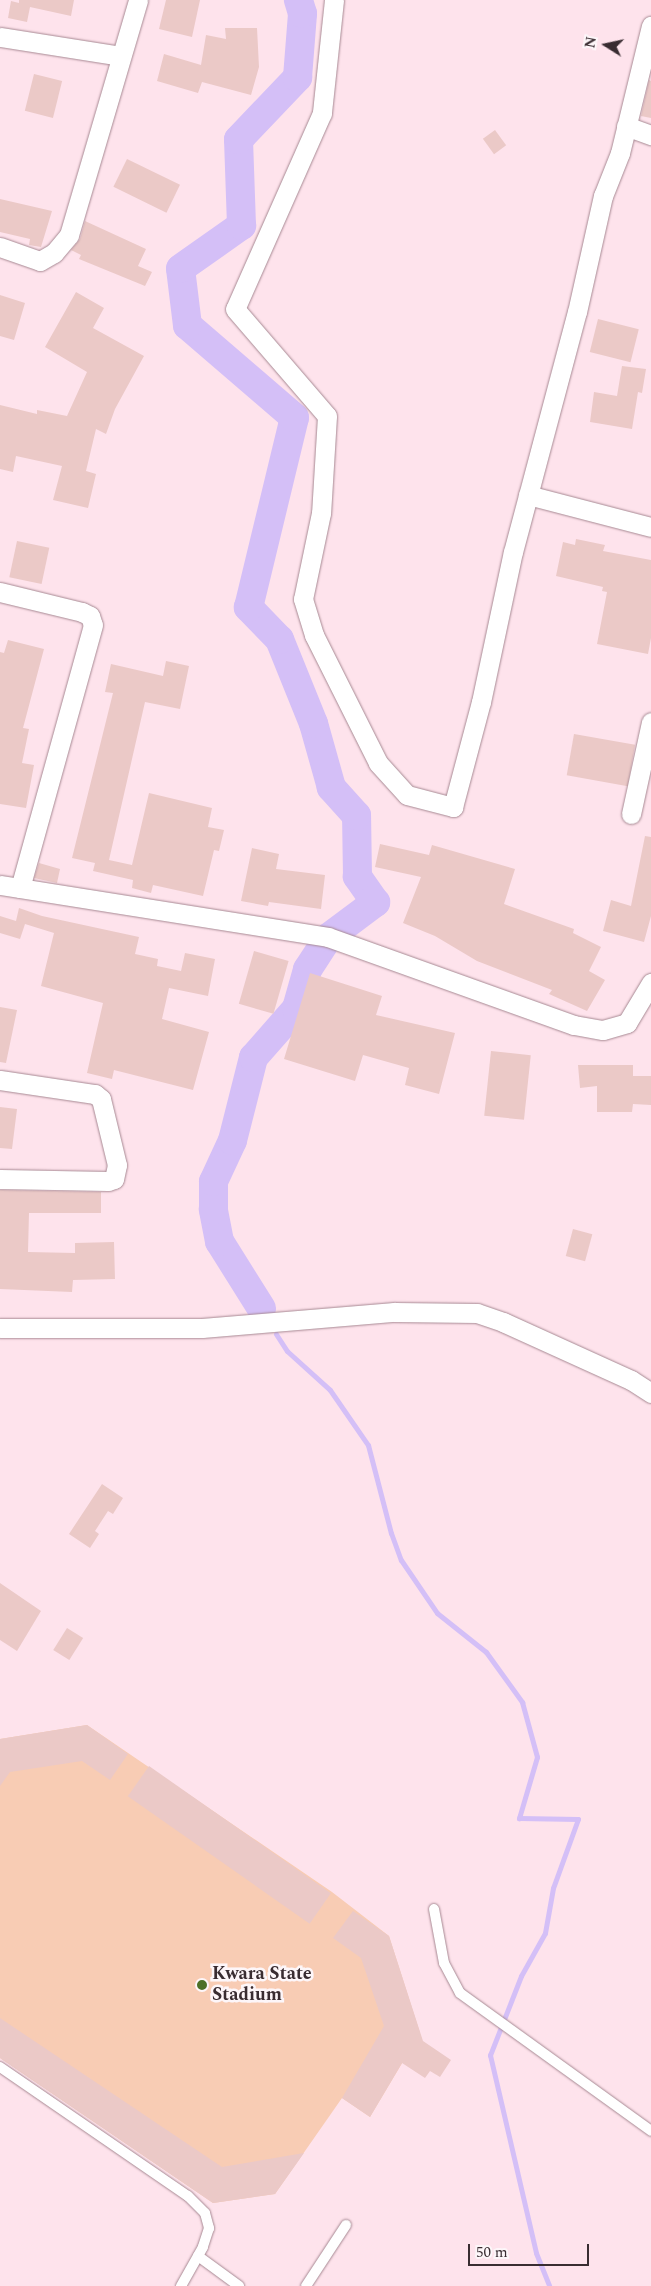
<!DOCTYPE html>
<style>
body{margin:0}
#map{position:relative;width:651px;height:2286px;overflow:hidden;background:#fee3ec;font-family:Spectral,serif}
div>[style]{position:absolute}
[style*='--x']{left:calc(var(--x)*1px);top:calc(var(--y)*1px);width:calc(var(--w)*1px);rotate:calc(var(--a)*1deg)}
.green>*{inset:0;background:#f8ccb4}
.stream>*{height:5px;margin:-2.5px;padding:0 2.5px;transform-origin:2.5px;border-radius:2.5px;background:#d4bff7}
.river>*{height:29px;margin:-14.5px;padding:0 14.5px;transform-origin:14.5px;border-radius:14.5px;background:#d4bff7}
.building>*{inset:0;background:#ebc9c7;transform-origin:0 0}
.roads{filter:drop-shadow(0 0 1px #a78993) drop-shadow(0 0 1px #a78993)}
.lane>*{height:10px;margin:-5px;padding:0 5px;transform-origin:5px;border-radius:5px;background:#fff}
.street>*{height:19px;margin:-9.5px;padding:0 9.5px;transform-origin:9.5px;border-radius:9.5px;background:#fff}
.dots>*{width:14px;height:14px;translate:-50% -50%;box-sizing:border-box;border:2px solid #fdf6f9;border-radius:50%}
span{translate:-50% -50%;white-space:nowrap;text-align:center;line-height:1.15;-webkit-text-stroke:5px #fdf6f9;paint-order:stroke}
.poi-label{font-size:18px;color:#392c31;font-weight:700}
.left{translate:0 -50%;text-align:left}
.north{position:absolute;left:581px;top:20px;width:50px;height:50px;-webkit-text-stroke:4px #fdf6f9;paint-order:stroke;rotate:280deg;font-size:14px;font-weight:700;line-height:20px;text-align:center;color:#392c31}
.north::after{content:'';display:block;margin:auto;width:18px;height:22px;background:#392c31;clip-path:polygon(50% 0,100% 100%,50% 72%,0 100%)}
.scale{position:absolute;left:468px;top:2244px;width:121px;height:22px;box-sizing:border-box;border:2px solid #392c31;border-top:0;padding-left:6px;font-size:15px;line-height:18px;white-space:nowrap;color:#392c31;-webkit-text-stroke:4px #fdf6f9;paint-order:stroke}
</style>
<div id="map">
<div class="green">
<i style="clip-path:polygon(87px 1725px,332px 1892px,389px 1936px,420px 2033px,370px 2117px,342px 2098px,275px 2194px,213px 2203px,0 2058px,0 1739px)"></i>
</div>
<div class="stream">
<i style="--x:276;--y:1334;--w:20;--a:57"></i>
<i style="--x:287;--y:1351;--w:58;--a:42.2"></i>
<i style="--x:330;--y:1390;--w:67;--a:55.4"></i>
<i style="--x:368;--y:1445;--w:91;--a:75.4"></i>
<i style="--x:391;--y:1533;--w:29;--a:70"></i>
<i style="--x:401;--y:1560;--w:64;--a:55.8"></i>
<i style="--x:437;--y:1613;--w:63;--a:38.5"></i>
<i style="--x:486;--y:1652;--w:62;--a:54.2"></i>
<i style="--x:522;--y:1702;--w:57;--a:74.7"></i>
<i style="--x:537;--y:1757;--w:64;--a:106.4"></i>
<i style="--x:519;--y:1818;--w:59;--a:1"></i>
<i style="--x:578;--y:1819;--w:73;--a:109.9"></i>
<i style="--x:553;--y:1888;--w:46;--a:100.1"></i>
<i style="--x:545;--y:1933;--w:49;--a:119.2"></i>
<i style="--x:521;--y:1976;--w:85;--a:111.4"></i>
<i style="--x:490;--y:2055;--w:203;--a:76.9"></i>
<i style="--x:536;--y:2253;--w:35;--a:68"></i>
</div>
<div class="river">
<i style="--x:261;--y:1308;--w:79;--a:-122.1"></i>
<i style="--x:219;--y:1241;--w:33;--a:-101"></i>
<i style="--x:213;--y:1209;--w:28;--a:-90"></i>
<i style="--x:213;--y:1181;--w:45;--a:-65.1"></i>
<i style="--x:232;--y:1140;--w:86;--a:-75.8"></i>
<i style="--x:253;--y:1057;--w:65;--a:-48.7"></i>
<i style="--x:296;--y:1008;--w:41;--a:-74.2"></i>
<i style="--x:307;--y:969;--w:38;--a:-57"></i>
<i style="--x:328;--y:937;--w:59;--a:-36.7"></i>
<i style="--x:375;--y:902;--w:32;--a:-125"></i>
<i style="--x:357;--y:876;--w:61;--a:-90.9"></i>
<i style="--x:356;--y:815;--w:38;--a:-132"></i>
<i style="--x:331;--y:787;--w:66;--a:-105.7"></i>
<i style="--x:313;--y:723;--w:91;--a:-112"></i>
<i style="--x:279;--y:639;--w:45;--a:-134.1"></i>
<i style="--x:248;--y:607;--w:195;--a:-76.4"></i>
<i style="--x:294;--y:417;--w:141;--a:-139.3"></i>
<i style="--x:187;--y:325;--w:57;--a:-97"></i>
<i style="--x:180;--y:268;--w:75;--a:-35.2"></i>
<i style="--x:241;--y:225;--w:86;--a:-92"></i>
<i style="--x:238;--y:139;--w:86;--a:-46.4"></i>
<i style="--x:297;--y:77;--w:64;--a:-85.5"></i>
<i style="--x:302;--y:13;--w:14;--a:-107"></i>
</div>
<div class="building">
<i style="clip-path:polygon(19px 0,74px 0,71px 16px,30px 7px,27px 22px,8px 18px,11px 1px,19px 3px)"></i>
<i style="clip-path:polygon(166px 0,200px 0,192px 37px,159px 29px)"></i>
<i style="clip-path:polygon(225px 28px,257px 28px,259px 67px,251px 95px,202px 82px,198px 93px,157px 81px,164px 54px,201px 65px,206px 35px,226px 39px)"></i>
<i style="left:34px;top:74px;width:29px;height:38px;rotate:14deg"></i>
<i style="clip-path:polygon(649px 80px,651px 81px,651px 118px,641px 116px)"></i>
<i style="left:495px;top:130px;width:19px;height:15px;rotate:54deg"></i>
<i style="left:127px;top:159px;width:59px;height:31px;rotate:26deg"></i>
<i style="clip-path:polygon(0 199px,52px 211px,41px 247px,29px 245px,30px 239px,0 232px)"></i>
<i style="clip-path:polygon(85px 221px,146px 249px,138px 266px,152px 272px,145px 286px,79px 259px,81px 255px,71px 250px,80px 239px)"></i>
<i style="clip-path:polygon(76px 292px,104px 308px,93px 328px,144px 356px,115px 409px,106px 434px,96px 429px,86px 471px,96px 474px,88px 508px,53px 500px,62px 466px,16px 456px,13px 472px,0 469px,0 405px,37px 414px,37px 410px,67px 416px,87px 372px,45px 347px)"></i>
<i style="clip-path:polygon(0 295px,25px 303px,14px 340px,0 336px)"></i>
<i style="left:598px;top:319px;width:42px;height:34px;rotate:14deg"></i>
<i style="clip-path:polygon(622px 366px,646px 369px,642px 393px,638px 392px,632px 429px,590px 422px,594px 392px,617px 396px)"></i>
<i style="clip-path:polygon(576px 539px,605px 545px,603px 551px,651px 560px,651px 638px,648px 654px,597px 644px,607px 592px,602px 591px,603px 587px,556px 576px,563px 542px,575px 545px)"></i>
<i style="left:17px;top:541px;width:33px;height:37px;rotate:12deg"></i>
<i style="clip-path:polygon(8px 640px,44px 649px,23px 728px,29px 729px,22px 763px,34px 765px,26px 808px,0 804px,0 652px,4px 653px)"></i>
<i style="clip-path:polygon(166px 661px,189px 666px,180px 709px,145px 702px,109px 860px,132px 865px,149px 793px,212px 808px,208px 827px,224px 830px,219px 851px,214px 850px,203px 896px,153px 885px,151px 893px,132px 888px,133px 880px,93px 871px,95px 863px,72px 858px,113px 693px,105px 692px,111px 664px,163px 676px)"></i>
<i style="left:574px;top:734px;width:62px;height:42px;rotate:10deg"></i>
<i style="clip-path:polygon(645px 836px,651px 837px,651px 916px,644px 942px,603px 931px,611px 900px,631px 906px)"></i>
<i style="clip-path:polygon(380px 844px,429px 855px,432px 845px,515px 869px,504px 904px,574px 929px,573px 933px,601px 947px,589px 971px,605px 980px,587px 1011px,549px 994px,552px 990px,477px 961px,435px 936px,403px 923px,421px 877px,375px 867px)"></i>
<i style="clip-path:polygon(252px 848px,279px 854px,276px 869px,325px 875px,321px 909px,269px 902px,268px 906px,241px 901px)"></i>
<i style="clip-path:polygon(39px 863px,60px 869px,57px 883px,34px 878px)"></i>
<i style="clip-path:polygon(19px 908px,42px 916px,139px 937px,135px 954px,158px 959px,157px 966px,181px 971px,185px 953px,215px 959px,208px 996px,169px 988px,162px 1019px,209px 1032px,193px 1090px,114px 1070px,112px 1079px,87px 1073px,103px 1003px,41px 986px,54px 933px,25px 924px,20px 939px,0 933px,0 916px,16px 921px)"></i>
<i style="left:254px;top:951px;width:36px;height:55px;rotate:16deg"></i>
<i style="clip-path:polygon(310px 973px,382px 996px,376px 1015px,455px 1033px,439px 1094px,405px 1085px,409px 1068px,363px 1055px,355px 1081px,284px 1059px)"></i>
<i style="clip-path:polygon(0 1007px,17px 1010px,6px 1063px,0 1062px)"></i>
<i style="left:491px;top:1051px;width:40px;height:65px;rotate:6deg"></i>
<i style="clip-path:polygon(578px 1065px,633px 1065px,633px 1076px,651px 1076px,651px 1105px,633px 1104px,632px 1112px,597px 1112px,597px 1086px,580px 1088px)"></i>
<i style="clip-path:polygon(0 1107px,17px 1109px,12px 1149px,0 1148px)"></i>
<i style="clip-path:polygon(0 1190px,101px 1192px,101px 1213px,29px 1213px,28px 1252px,75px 1253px,75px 1243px,114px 1242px,115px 1279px,73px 1280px,72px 1292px,0 1289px)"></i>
<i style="left:573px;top:1229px;width:20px;height:28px;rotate:15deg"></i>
<i style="clip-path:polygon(102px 1484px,123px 1498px,113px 1514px,108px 1511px,95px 1531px,99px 1534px,90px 1548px,69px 1534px)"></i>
<i style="clip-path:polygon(0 1583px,41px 1611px,17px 1651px,0 1640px)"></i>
<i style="left:67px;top:1628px;width:19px;height:26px;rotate:32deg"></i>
<i style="clip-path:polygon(87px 1725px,128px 1754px,110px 1780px,82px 1761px,10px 1772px,0 1786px,0 1739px)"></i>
<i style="left:149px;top:1766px;width:222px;height:37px;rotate:35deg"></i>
<i style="clip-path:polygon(353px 1911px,389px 1936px,423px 2041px,451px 2060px,440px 2077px,430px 2071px,425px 2078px,402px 2063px,370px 2117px,342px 2098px,384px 2026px,361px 1958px,333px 1938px)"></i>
<i style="clip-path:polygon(0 2018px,222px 2167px,304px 2153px,275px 2194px,213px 2203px,0 2058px)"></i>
</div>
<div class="roads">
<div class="lane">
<i style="--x:434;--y:1909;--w:55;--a:79.5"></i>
<i style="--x:444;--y:1963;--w:34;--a:62"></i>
<i style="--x:460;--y:1993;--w:236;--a:35.8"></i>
<i style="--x:0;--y:2067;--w:228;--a:34.5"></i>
<i style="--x:188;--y:2196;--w:24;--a:45"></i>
<i style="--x:205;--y:2213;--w:16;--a:75"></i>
<i style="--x:209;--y:2228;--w:20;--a:108"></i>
<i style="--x:203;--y:2247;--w:45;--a:119.4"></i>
<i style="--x:198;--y:2256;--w:51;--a:36.2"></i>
<i style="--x:306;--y:2286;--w:73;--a:-56.7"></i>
</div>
<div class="street">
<i style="--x:334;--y:0;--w:114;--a:96.1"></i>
<i style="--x:322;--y:113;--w:214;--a:113.9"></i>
<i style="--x:235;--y:309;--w:141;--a:49.3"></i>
<i style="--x:327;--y:416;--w:97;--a:93.5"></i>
<i style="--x:321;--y:513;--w:88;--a:101.8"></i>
<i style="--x:303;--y:599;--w:38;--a:73"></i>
<i style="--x:314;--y:635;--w:143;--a:63.4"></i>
<i style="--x:378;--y:763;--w:43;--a:47.8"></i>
<i style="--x:407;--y:795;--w:48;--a:14.6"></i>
<i style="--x:453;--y:807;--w:109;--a:-75.1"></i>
<i style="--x:481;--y:702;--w:153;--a:-78"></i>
<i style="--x:513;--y:552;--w:248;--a:-75.1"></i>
<i style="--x:577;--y:312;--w:119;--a:-77.4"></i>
<i style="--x:603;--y:196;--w:46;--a:-68.4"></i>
<i style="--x:620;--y:153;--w:131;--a:-76.3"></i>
<i style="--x:0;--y:37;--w:122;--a:8.9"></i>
<i style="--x:626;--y:126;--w:27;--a:20"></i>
<i style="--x:0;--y:247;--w:42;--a:19.3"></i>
<i style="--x:40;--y:261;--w:16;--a:-30"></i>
<i style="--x:54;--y:253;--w:23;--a:-50"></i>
<i style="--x:69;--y:235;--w:245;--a:-73.6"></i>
<i style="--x:528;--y:495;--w:127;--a:14.6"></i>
<i style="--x:0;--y:592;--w:84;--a:13.7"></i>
<i style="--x:82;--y:612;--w:9;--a:27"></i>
<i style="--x:90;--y:616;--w:9;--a:72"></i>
<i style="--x:93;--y:625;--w:273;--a:105.5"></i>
<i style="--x:631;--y:814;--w:94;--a:-77.7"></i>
<i style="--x:0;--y:885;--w:332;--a:9"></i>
<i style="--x:328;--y:937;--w:261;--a:19.7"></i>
<i style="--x:574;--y:1025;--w:29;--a:10"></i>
<i style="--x:603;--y:1030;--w:25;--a:-16"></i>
<i style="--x:627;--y:1023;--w:47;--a:-59"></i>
<i style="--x:0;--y:1080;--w:96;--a:8.4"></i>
<i style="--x:95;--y:1094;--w:8;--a:40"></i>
<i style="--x:101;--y:1099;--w:68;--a:76.4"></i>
<i style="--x:117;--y:1165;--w:14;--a:102"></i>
<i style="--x:114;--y:1179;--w:6;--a:162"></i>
<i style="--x:108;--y:1181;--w:108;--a:-178.9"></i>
<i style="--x:0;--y:1328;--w:202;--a:0"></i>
<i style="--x:202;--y:1328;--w:193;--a:-4.8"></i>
<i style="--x:394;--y:1312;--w:83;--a:0.7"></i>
<i style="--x:477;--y:1313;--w:28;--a:19"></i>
<i style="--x:503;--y:1322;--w:141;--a:24.4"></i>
<i style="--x:631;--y:1380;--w:24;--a:33"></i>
</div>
</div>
<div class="dots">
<i style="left:202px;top:1985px;background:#4d7028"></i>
</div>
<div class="poi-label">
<span class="left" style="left:212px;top:1985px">Kwara State<br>Stadium</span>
</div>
<div class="north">N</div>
<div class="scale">50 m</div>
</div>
